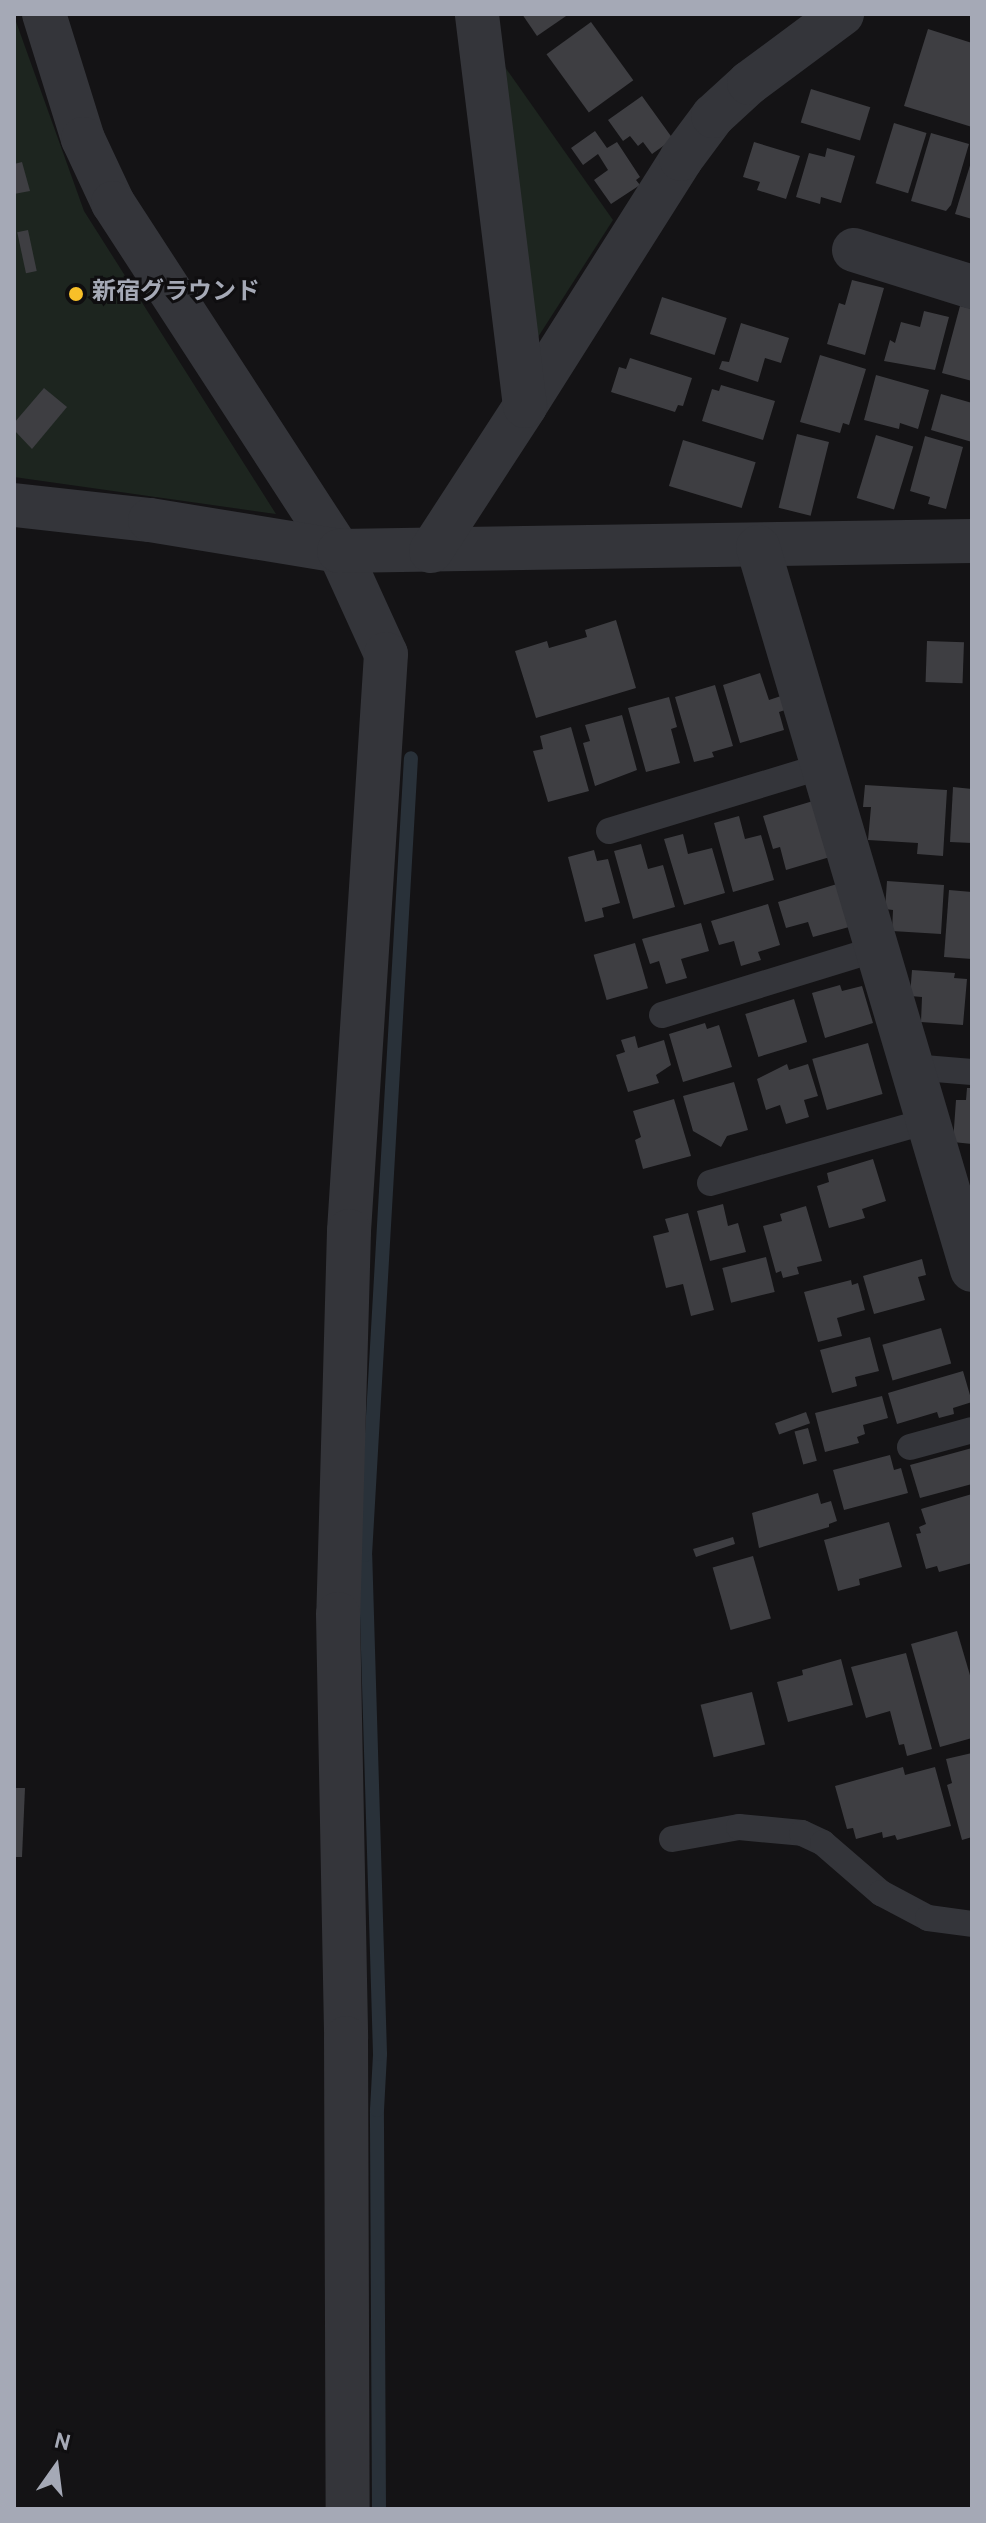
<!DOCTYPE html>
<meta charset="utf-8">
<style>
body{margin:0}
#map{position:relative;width:986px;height:2523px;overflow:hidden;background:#141315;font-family:Overpass,"Noto Sans JP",sans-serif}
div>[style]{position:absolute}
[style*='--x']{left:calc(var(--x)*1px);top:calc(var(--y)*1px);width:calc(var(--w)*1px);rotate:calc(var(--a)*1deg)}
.green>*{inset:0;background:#1d251f}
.stream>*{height:14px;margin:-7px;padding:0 7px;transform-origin:7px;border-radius:7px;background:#293139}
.building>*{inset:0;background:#3e3e42;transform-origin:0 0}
.lane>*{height:26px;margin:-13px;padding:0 13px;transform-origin:13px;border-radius:13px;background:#34353a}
.street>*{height:44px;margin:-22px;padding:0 22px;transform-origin:22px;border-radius:22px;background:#34353a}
.dots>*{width:22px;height:22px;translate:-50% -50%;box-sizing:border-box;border:4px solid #0f0e10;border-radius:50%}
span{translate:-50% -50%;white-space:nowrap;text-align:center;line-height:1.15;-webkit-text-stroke:6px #0f0e10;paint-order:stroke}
.poi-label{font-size:24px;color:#a5a9b6;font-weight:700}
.left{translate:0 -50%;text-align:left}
.frame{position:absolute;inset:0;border:16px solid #a5a9b6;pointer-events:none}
.north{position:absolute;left:16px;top:2427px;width:80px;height:80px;-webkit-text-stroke:6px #0f0e10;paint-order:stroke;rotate:14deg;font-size:22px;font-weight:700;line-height:32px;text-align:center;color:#a5a9b6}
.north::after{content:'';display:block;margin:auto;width:28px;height:36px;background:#a5a9b6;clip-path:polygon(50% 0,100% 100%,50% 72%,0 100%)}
</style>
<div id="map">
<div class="green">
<i style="clip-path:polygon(14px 16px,84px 211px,276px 514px,14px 477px)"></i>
<i style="clip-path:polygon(500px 60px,613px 220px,531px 348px)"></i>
</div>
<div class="stream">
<i style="--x:379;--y:2509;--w:399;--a:-90.3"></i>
<i style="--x:377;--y:2110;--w:56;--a:-86.9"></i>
<i style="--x:380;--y:2054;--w:499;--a:-91.7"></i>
<i style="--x:365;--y:1555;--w:798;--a:-86.7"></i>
</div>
<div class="building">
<i style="clip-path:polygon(522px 14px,569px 14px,537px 36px)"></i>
<i style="left:591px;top:22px;width:72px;height:55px;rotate:54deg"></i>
<i style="clip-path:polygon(928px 29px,972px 43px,972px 127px,904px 106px)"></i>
<i style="left:811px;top:89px;width:62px;height:35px;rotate:17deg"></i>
<i style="clip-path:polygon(642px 96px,673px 139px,652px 154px,643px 142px,638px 146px,630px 136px,623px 141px,608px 120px)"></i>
<i style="left:894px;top:123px;width:34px;height:63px;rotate:17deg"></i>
<i style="clip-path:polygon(595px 131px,607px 148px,617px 142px,640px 177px,636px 180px,640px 185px,611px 204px,594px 180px,608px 170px,598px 154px,583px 165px,571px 148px)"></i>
<i style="clip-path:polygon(931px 133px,969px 144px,951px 205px,946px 211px,911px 201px)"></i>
<i style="clip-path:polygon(754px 142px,800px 156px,786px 199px,757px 190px,760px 182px,743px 177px)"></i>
<i style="clip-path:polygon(827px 148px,855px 156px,841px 203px,821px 197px,820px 204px,796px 197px,809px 153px,825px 157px)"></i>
<i style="clip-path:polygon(972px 159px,972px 219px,955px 214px)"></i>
<i style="clip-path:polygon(22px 162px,30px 191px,14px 194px,14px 164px)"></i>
<i style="left:28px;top:230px;width:42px;height:11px;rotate:78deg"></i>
<i style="clip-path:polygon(852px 280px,884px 288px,865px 355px,827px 344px,839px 303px,845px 305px)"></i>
<i style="left:662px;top:297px;width:68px;height:39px;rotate:18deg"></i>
<i style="clip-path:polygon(960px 306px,972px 309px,972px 381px,942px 373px)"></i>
<i style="clip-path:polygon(924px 311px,949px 317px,935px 370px,884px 361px,890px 340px,895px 343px,901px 322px,920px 327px)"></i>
<i style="clip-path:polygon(741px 323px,789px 338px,781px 363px,765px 358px,758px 382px,719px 369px,722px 361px,729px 362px)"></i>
<i style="clip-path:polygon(820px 355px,866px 369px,849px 425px,843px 423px,840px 433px,800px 422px)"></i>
<i style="clip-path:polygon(630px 358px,692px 378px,683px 406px,678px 405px,675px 412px,611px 392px,619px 367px,626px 369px)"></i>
<i style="clip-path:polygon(876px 375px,929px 390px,918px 429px,900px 423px,899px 429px,864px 420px)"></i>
<i style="clip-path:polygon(721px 385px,775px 401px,763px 440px,702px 421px,712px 389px,719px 391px)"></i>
<i style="clip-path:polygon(44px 388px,67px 407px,32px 449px,14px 430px,14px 423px)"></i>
<i style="clip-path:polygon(941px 394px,972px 403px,972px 442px,931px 430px)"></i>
<i style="left:797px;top:434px;width:33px;height:76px;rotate:14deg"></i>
<i style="left:876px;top:435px;width:39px;height:66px;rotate:17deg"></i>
<i style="clip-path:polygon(925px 436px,963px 447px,946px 509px,928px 504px,930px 497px,910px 491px)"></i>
<i style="left:683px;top:440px;width:76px;height:48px;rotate:17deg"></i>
<i style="clip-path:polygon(616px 620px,636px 688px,536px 718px,515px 651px,547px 641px,549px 648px,587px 637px,585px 630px)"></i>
<i style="left:927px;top:641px;width:37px;height:41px;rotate:2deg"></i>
<i style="clip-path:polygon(760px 673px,769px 700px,781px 696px,785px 710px,779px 712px,784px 730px,740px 743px,723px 685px)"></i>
<i style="clip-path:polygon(715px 685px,733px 746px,712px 752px,714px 757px,694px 762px,675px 697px)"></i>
<i style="clip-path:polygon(669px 697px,677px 727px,671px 729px,680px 763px,646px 772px,628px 708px)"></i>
<i style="clip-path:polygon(622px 715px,637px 770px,595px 786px,583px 743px,590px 741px,585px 725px)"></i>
<i style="clip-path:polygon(571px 727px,589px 791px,548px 802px,533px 751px,543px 749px,540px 736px)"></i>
<i style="clip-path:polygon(865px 785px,947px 790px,943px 856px,917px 854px,918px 843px,868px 840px,871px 807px,863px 807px)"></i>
<i style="clip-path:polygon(953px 787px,972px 789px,972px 843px,950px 842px)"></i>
<i style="clip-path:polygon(813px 801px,830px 857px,786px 870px,780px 847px,773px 849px,763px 816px)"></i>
<i style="clip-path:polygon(739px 816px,745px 839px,761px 835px,774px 880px,733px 892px,714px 823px)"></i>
<i style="clip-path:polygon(683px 834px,688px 854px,712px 848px,725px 893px,684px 905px,664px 839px)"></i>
<i style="clip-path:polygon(641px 844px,648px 869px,663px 865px,675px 907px,633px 919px,614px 851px)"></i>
<i style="clip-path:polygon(594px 850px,597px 861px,608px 859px,620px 903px,602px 908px,604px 917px,585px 922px,568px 857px)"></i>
<i style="clip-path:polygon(887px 881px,944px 885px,941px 934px,892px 931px,893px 910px,885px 909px)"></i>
<i style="clip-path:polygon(837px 884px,849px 927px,813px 937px,808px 922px,786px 928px,778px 902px)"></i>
<i style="clip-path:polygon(949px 890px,972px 892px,972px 959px,944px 957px)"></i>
<i style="clip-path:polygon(768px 904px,780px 945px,758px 952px,761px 960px,741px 966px,734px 941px,719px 945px,711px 921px)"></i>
<i style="clip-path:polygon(701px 923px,709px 951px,681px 959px,687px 978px,666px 984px,659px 961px,650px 964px,642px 939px)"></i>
<i style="left:635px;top:943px;width:47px;height:43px;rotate:74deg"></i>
<i style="clip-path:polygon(912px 970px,955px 973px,954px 978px,967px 979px,963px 1025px,921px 1022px,922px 997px,910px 996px)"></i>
<i style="clip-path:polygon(840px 985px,842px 991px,862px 986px,873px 1023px,825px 1038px,812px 993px)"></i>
<i style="left:794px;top:999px;width:45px;height:51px;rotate:73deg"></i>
<i style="clip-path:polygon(705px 1023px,707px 1029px,719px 1025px,732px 1067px,683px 1082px,669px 1034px)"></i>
<i style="clip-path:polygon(635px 1036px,638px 1048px,664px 1040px,671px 1065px,656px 1075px,659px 1083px,628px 1092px,616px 1055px,625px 1052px,621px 1040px)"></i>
<i style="left:868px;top:1043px;width:53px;height:58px;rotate:74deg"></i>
<i style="clip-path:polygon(787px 1064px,789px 1070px,808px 1064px,818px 1096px,804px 1100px,809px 1117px,786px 1124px,780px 1105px,766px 1110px,757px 1079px)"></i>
<i style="clip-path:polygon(734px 1082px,748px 1130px,727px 1136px,721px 1147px,693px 1131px,683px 1096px)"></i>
<i style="clip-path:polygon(967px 1088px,972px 1088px,972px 1144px,953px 1142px,956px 1100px,966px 1100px)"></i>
<i style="clip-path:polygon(674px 1099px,691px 1156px,643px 1169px,635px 1140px,641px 1137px,633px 1111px)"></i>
<i style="clip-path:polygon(873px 1159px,886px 1201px,862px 1209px,865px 1218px,829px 1228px,817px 1186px,829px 1182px,827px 1173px)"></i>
<i style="clip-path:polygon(723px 1204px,728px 1226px,738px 1223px,746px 1252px,710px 1261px,697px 1211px)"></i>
<i style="clip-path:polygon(806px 1206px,822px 1261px,797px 1267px,799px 1274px,783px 1278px,781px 1271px,776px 1273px,763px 1226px,782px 1221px,780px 1214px)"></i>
<i style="clip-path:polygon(688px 1213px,714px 1310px,691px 1316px,683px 1284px,666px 1288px,653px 1236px,669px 1232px,665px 1219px)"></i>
<i style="left:766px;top:1257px;width:36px;height:45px;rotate:76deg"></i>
<i style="clip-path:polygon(922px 1259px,926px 1275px,918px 1277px,925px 1300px,874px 1314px,863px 1276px)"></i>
<i style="clip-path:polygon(851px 1280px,852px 1285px,858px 1283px,865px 1310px,837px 1318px,842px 1336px,818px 1342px,804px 1292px)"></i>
<i style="left:941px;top:1328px;width:37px;height:61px;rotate:74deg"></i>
<i style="clip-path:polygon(870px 1337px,879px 1371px,855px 1377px,857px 1386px,832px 1393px,820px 1350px)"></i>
<i style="clip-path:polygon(963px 1371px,972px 1402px,953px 1408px,954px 1414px,939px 1418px,937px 1412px,897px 1424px,888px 1393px)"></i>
<i style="clip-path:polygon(882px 1396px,888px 1418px,863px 1425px,865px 1434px,857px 1437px,859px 1443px,825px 1452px,815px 1413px)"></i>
<i style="left:806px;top:1412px;width:12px;height:33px;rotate:70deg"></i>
<i style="left:808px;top:1428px;width:34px;height:14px;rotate:75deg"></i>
<i style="clip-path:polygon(972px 1448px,972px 1484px,920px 1498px,910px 1465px)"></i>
<i style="clip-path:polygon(890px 1455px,894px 1470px,901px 1468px,908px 1493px,844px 1510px,833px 1470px)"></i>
<i style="clip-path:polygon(818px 1493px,821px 1504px,831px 1501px,837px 1521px,829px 1524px,829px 1527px,759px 1548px,752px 1513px)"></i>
<i style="clip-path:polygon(972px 1494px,972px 1563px,939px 1572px,937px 1566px,926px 1569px,916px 1534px,921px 1533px,919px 1527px,926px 1524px,921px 1509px)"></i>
<i style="clip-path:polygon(889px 1522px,902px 1567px,859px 1579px,860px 1585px,838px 1591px,824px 1540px)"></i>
<i style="clip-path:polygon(733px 1537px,735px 1544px,696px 1557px,693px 1549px)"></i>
<i style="left:753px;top:1556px;width:65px;height:42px;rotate:74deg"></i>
<i style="clip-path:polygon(957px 1631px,972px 1682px,972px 1738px,940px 1747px,911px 1644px)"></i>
<i style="clip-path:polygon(906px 1653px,932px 1749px,907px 1756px,904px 1744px,899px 1745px,890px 1711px,866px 1718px,851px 1667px)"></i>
<i style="clip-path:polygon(841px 1659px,853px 1705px,788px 1722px,777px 1682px,803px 1675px,802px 1670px)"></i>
<i style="left:752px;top:1692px;width:54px;height:53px;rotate:76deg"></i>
<i style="clip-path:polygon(972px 1753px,972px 1837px,962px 1840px,947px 1785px,952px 1783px,946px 1759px)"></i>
<i style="clip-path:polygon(903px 1767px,905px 1775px,935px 1767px,951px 1826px,897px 1840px,895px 1835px,883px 1838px,882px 1832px,856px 1839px,853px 1828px,847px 1829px,835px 1786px)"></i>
<i style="clip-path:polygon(14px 1788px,25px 1788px,22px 1857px,14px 1857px)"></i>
</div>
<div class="lane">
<i style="--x:609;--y:831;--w:224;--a:-16.9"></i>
<i style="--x:662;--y:1015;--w:225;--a:-17.1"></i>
<i style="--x:912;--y:1067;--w:60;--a:4.8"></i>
<i style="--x:710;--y:1183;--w:227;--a:-15.9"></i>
<i style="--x:910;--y:1447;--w:64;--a:-15.3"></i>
<i style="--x:672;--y:1839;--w:68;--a:-10.2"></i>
<i style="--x:739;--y:1827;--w:63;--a:5.4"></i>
<i style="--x:802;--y:1833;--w:23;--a:25"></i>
<i style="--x:823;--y:1843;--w:77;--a:40.8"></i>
<i style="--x:881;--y:1893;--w:53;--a:28"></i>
<i style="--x:928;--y:1918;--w:44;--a:7.8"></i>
</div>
<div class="street">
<i style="--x:44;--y:14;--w:131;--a:72.7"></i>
<i style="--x:83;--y:139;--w:71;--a:64.9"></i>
<i style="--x:113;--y:203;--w:415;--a:57"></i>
<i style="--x:339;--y:551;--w:113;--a:65.5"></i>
<i style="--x:386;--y:654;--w:578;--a:93.67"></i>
<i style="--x:349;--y:1231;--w:383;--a:91.6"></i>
<i style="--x:338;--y:1614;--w:424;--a:88.9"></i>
<i style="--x:346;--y:2038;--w:471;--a:89.8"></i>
<i style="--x:854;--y:250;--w:124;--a:17.4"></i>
<i style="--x:525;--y:406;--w:292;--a:-57.7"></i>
<i style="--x:681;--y:159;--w:54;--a:-53.3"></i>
<i style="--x:713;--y:116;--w:49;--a:-42.5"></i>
<i style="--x:749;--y:83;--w:116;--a:-36.6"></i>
<i style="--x:14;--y:505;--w:137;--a:6.3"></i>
<i style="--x:150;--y:520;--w:192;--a:9.3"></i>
<i style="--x:339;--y:551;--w:633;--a:-0.91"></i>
<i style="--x:758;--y:547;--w:754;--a:73.51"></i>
<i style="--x:431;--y:551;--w:173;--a:-57"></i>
<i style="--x:525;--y:406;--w:395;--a:-97"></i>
</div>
<div class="dots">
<i style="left:76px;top:294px;background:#f8c028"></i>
</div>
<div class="poi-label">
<span class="left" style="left:92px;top:294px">新宿グラウンド</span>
</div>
<div class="frame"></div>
<div class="north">N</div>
</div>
